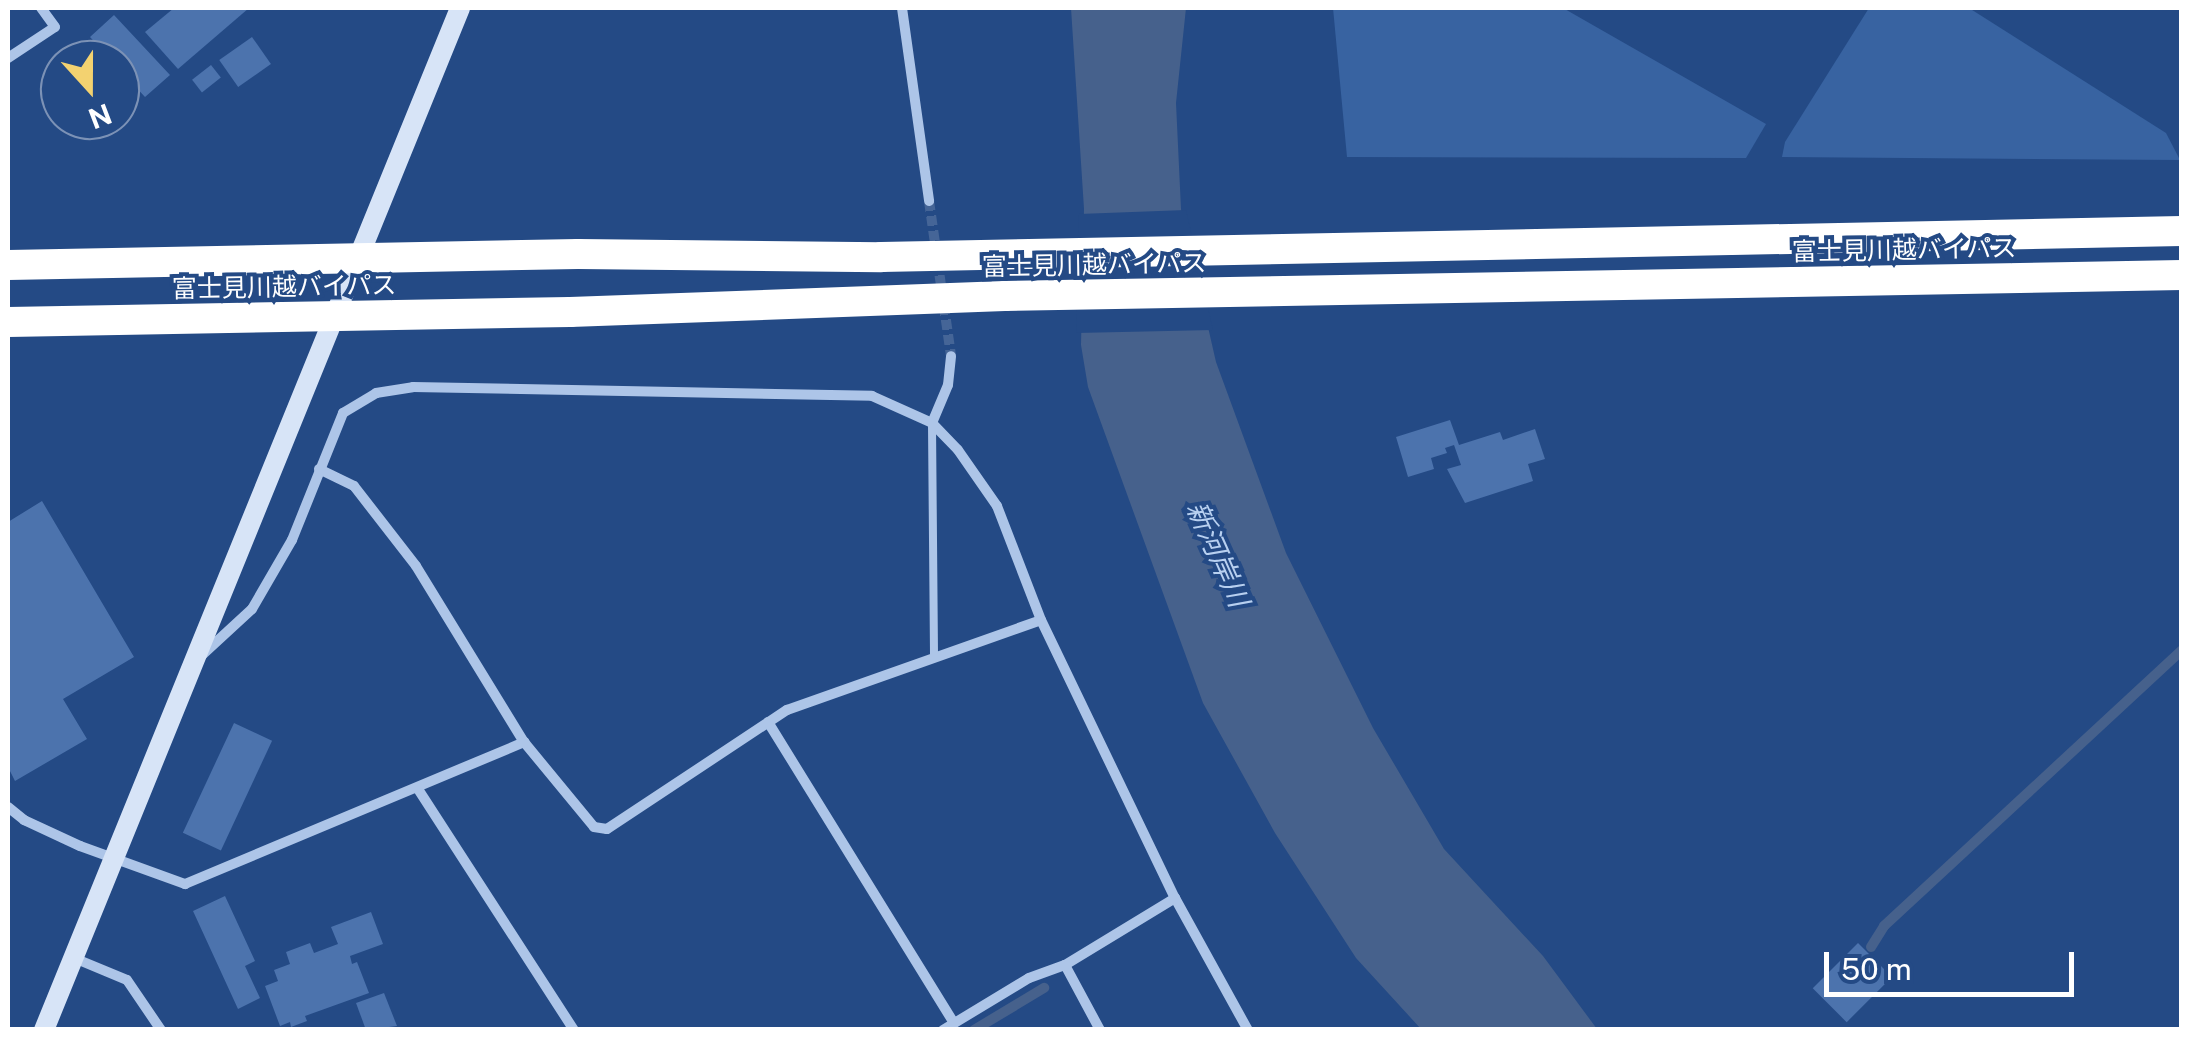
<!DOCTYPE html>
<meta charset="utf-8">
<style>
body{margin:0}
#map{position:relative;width:2189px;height:1037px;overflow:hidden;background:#244a85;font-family:"Public Sans","Noto Sans JP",sans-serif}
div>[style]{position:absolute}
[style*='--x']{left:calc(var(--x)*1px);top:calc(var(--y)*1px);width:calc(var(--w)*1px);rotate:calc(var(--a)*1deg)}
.green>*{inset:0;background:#3863a1}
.water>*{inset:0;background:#46618c}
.pier>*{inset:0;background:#244a85}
.stream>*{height:10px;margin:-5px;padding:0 5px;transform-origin:5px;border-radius:5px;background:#46618c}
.building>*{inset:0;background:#4c73ad;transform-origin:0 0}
.street-tunnel>*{height:10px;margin-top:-5px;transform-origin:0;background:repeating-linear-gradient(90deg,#456597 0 10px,transparent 0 15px)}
.lane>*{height:8px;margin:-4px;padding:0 4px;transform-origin:4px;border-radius:4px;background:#adc5e8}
.street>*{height:10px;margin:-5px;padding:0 5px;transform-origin:5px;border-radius:5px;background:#adc5e8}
.secondary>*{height:20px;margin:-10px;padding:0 10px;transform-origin:10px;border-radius:10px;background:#d7e4f7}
.highway>*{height:30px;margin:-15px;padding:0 15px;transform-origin:15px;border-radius:15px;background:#fff}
span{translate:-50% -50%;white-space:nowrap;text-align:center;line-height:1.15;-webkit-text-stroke:8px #244a85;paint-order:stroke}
.street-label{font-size:25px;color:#fff}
.water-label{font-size:28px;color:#b8d0f0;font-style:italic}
.frame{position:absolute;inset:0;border:10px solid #fff;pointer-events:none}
.north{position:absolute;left:40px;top:40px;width:100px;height:100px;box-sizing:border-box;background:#244a85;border:2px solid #7c92b6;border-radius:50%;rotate:159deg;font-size:28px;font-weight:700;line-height:40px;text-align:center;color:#fff}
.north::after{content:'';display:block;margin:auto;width:35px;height:45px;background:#f3d270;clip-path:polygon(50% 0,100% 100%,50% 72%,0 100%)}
.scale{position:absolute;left:1824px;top:952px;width:250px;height:45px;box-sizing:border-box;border:5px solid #fff;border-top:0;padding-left:12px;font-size:30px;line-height:35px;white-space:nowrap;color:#fff;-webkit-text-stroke:8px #244a85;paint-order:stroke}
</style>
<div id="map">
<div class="green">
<i style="clip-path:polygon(1333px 8px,1563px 8px,1766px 124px,1746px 158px,1347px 157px)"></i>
<i style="clip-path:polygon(1869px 8px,1969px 8px,2166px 133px,2180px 160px,1782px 157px,1785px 142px)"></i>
</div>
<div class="water">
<i style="clip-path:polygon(1071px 8px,1186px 8px,1176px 103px,1181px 209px,1216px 362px,1286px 553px,1373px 728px,1444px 849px,1543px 956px,1597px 1029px,1421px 1029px,1356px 958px,1275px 833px,1203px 703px,1088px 387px,1081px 345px,1084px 209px)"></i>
</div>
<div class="pier">
<i style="clip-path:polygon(1186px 210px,1213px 330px,1076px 333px,1079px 214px)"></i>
</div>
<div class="stream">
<i style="--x:1871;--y:947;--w:25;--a:-58"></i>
<i style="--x:1884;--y:926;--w:406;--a:-42.8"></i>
<i style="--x:974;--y:1030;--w:82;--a:-31"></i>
</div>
<div class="building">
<i style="clip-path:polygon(174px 8px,249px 8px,178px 69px,145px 32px)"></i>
<i style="clip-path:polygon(114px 15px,170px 75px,145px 97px,120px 70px,120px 60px,111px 60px,90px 37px)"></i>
<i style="left:252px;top:37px;width:33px;height:40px;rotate:55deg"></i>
<i style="left:211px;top:65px;width:16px;height:24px;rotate:52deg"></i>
<i style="clip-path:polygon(1450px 420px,1459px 445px,1500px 432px,1503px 440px,1535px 429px,1545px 459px,1528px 464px,1533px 481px,1465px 503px,1447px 469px,1461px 465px,1454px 445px,1445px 448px,1447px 453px,1431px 458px,1434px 469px,1408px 477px,1396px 437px)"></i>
<i style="clip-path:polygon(42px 501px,134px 657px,63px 699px,87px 739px,15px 781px,8px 767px,8px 522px)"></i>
<i style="left:234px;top:723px;width:42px;height:121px;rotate:25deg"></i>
<i style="clip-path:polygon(225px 896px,255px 961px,245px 966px,260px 998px,238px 1009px,193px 911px)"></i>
<i style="clip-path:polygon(371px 912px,383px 944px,350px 956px,352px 964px,357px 962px,369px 993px,305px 1016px,307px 1021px,291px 1027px,290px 1022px,280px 1026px,265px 986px,278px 981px,274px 970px,290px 964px,286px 952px,310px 943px,314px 953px,338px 944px,331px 927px)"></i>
<i style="left:1858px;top:943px;width:48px;height:64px;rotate:45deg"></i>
<i style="clip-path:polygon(384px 993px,397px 1026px,366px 1030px,356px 1003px)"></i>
</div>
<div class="street-tunnel">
<i style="--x:929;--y:201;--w:157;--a:81.9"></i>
</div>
<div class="lane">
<i style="--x:932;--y:425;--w:230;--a:89.5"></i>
</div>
<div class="street">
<i style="--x:902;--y:8;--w:195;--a:82"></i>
<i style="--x:8;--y:58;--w:56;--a:-33.4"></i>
<i style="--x:55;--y:27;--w:24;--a:-126"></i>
<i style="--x:932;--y:423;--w:41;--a:-67.2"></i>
<i style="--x:948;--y:385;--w:29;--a:-84"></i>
<i style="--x:319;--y:469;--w:39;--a:26"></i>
<i style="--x:354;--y:486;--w:101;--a:52.2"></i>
<i style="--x:416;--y:566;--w:206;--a:58.5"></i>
<i style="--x:524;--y:742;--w:110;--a:50.5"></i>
<i style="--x:594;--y:827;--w:13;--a:9"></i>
<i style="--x:607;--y:829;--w:216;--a:-33.5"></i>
<i style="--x:787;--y:710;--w:269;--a:-19.5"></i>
<i style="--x:201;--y:656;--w:69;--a:-42.7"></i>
<i style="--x:252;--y:609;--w:80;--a:-59.9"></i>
<i style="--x:292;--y:540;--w:137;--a:-68.1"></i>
<i style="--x:343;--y:413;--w:39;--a:-31"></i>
<i style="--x:376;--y:393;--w:37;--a:-9"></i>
<i style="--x:413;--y:387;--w:459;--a:1.1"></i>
<i style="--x:872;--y:396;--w:66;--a:24.2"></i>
<i style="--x:932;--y:423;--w:37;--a:46"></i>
<i style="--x:958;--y:450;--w:68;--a:55.1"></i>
<i style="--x:997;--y:506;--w:122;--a:68.9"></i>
<i style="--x:1041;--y:620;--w:309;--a:64.3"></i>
<i style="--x:1175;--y:898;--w:151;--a:61.1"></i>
<i style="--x:768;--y:722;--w:354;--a:58.3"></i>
<i style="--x:418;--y:789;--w:287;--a:57.1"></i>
<i style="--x:8;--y:807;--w:21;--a:39"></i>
<i style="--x:24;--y:820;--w:62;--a:24.9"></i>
<i style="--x:80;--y:846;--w:112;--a:19.9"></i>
<i style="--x:185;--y:884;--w:368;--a:-22.7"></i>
<i style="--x:74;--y:958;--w:57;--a:22.5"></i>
<i style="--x:127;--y:980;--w:60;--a:55.8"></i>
<i style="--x:1065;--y:965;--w:74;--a:61.7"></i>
<i style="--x:943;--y:1030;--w:100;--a:-31.2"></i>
<i style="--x:1029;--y:978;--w:38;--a:-20"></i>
<i style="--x:1065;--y:965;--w:129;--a:-31.3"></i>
</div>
<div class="secondary">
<i style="--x:44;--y:1030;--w:1103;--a:-67.85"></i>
</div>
<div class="highway">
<i style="--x:8;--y:265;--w:570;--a:-1.11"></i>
<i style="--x:578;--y:254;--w:303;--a:0.6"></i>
<i style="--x:881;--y:257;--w:1301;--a:-1.14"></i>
<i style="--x:8;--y:322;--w:562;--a:-1.02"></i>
<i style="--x:570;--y:312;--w:435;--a:-2.1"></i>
<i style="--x:1005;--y:296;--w:1177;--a:-1.02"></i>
</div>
<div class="street-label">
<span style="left:1904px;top:250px;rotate:-1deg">富士見川越バイパス</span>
<span style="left:1094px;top:265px;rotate:-1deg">富士見川越バイパス</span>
<span style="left:284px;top:287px;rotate:-1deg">富士見川越バイパス</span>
</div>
<div class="water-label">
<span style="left:1218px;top:554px;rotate:66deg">新河岸川</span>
</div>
<div class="frame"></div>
<div class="north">N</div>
<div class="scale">50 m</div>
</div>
